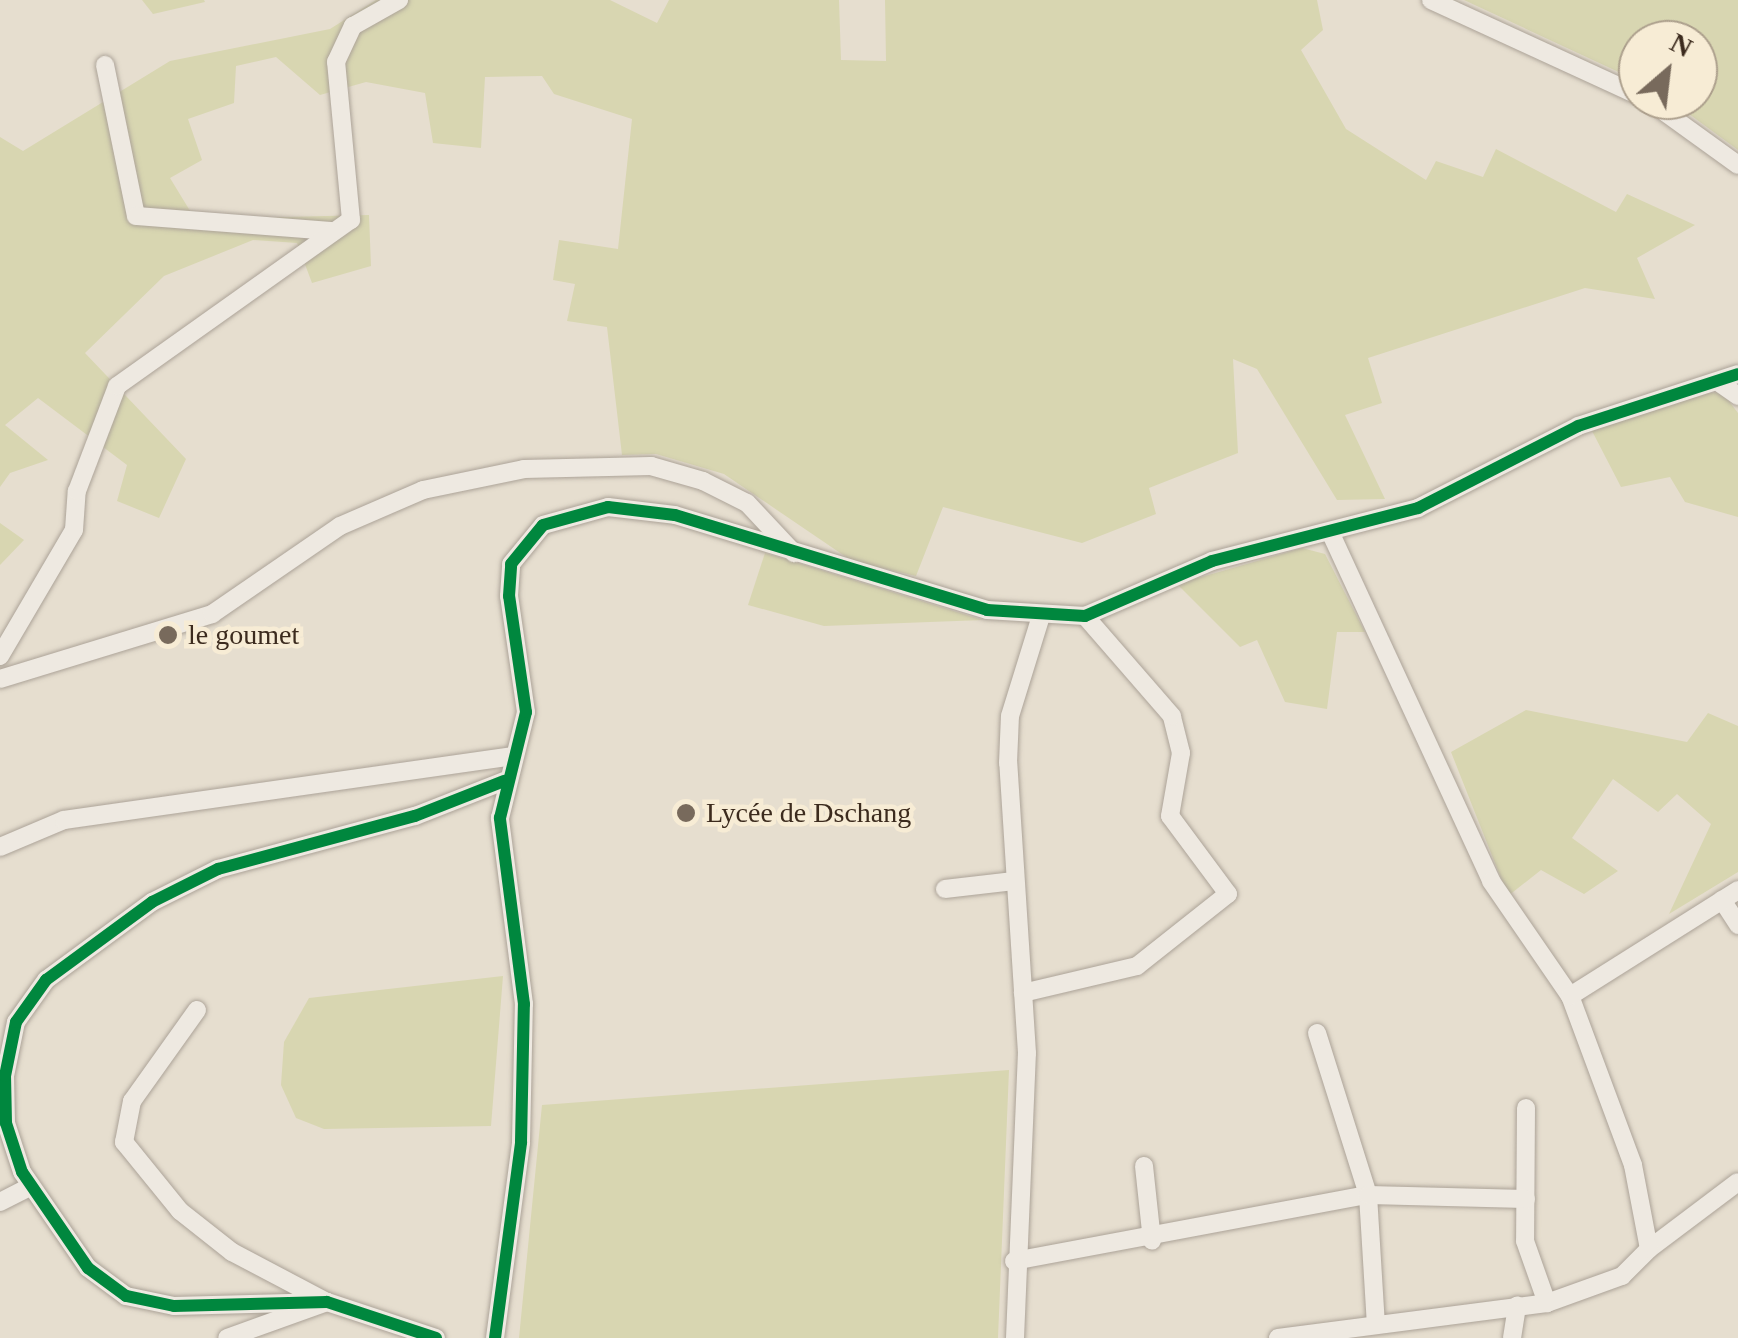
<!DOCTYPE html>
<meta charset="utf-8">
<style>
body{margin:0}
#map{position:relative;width:1738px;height:1338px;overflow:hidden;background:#e6decf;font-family:"Times New Roman",serif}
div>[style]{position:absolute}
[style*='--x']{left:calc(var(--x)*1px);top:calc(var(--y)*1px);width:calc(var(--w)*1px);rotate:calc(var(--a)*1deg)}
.green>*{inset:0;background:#d8d6b1}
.roads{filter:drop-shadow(0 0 2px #aca398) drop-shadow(0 0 2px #aca398)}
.street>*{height:18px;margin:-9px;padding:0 9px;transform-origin:9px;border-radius:9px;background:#eee9e1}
.cycleway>*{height:12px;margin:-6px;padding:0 6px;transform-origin:6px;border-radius:6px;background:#00873e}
.dots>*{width:28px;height:28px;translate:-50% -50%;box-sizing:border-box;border:5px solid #f7ecd5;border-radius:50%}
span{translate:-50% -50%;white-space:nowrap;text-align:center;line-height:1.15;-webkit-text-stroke:9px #f7ecd5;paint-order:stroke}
.poi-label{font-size:28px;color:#3c2b1e}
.left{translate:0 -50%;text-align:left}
.north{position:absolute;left:1618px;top:20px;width:100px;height:100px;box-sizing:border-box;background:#f7ecd5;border:2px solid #ac9f8c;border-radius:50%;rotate:28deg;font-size:28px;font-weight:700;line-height:40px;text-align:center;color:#3c2b1e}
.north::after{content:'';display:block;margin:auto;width:35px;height:45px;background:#786a5c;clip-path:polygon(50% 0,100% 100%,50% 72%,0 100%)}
</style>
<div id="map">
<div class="green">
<i style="clip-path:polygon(142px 0,204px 0,205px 2px,153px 14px)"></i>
<i style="clip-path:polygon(376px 0,610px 0,657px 23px,669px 0,839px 0,841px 60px,886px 61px,885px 0,1317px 0,1323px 30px,1301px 50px,1346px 129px,1426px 180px,1436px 161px,1483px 177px,1496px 149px,1616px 212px,1627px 194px,1695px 225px,1637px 258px,1655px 299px,1585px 288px,1368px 358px,1382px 403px,1345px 415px,1385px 499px,1337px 500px,1257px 369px,1233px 359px,1238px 453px,1149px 488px,1156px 514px,1082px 543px,943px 507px,916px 576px,852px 561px,724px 474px,656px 454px,622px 455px,607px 327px,567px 321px,575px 284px,553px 280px,559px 240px,618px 249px,632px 119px,554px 94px,542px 76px,485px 77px,481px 148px,433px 143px,425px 93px,366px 82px,320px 95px,276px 57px,236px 66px,234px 103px,188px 119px,202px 160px,170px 178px,195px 219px,369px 215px,371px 266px,312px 283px,297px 243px,253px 240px,164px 276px,85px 353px,186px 459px,159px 518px,117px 501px,127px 465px,38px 398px,5px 425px,48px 460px,10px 473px,0 487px,0 137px,23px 151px,170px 61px,330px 29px)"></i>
<i style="clip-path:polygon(1464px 0,1738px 0,1738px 150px,1670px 100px,1698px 100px,1698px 40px,1638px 40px,1638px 81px)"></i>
<i style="clip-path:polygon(1722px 392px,1738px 413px,1738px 517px,1685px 502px,1670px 477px,1621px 487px,1591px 429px,1686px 394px)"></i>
<i style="clip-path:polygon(0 523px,24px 540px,0 565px)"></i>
<i style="clip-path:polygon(1302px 548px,1325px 554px,1365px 632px,1337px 632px,1327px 709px,1285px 702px,1257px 640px,1240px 647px,1177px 584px)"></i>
<i style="clip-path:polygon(765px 553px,782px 558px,983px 620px,824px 626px,748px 605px)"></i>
<i style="clip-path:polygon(1526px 710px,1687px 742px,1708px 713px,1738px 726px,1738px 872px,1669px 914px,1711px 824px,1677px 794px,1658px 812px,1613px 779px,1572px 838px,1618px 871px,1584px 894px,1541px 870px,1508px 896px,1451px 752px)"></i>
<i style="clip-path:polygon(503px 976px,491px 1126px,324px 1129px,296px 1118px,281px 1085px,284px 1042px,309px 998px)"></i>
<i style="clip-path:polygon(1009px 1070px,998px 1338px,519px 1338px,542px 1105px)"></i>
</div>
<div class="roads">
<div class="street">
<i style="--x:1431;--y:0;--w:228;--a:24.7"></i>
<i style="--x:105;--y:65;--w:154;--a:78.4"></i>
<i style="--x:136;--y:216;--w:196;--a:4.4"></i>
<i style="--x:1648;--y:100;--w:111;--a:35.8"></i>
<i style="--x:1721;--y:384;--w:21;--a:35"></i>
<i style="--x:1331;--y:534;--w:382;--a:65.2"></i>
<i style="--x:1491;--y:881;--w:140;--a:55.5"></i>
<i style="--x:0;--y:656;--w:146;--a:-59.6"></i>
<i style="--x:74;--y:530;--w:39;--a:-86"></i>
<i style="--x:77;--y:491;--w:112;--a:-69.1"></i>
<i style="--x:117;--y:386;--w:287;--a:-35.4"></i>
<i style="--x:351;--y:220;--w:159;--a:-95.4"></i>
<i style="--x:336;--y:62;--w:40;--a:-65"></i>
<i style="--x:353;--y:26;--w:53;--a:-29.5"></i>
<i style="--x:0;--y:679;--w:222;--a:-17"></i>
<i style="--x:212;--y:614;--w:155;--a:-34.5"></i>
<i style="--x:340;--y:526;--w:90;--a:-23.4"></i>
<i style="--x:423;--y:490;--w:103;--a:-11.7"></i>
<i style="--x:524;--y:469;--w:127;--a:-1.4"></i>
<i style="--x:651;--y:466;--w:54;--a:16.1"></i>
<i style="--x:703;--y:481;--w:49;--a:26.6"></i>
<i style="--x:747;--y:503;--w:69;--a:46.8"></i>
<i style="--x:0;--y:847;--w:69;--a:-22.9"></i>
<i style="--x:64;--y:820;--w:454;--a:-8.1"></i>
<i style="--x:945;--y:889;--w:69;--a:-6.6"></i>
<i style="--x:1722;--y:900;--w:30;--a:57"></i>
<i style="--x:1023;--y:993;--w:117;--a:-13.3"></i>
<i style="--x:1137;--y:966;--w:116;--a:-38.4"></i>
<i style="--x:1228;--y:894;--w:97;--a:-126.6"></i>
<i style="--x:1170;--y:816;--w:64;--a:-80.1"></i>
<i style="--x:1181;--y:753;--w:38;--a:-104"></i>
<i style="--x:1172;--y:716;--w:133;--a:-131"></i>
<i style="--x:197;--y:1010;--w:112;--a:125.5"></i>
<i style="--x:132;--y:1101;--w:42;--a:101"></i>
<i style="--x:124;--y:1142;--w:89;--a:50.9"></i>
<i style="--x:180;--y:1211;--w:66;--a:38.3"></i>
<i style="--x:232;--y:1252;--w:107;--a:27.8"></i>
<i style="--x:327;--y:1302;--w:106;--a:160.2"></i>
<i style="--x:1317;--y:1033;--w:170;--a:72.5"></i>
<i style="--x:1368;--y:1195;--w:129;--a:86.5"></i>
<i style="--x:1526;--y:1108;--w:133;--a:90.4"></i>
<i style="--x:1525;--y:1241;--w:66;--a:70.5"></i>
<i style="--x:1144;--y:1166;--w:75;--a:83.9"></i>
<i style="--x:0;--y:1202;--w:35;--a:-27"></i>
<i style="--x:1649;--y:1249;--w:111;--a:-37"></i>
<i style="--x:1014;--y:1261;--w:360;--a:-10.6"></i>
<i style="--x:1368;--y:1195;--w:158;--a:1.5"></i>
<i style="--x:436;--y:1338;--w:115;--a:-161.7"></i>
<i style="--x:327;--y:1302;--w:153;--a:178.5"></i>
<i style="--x:174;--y:1306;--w:49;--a:-168.2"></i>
<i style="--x:126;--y:1296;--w:47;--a:-143.6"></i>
<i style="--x:88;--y:1268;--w:116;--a:-124.5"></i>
<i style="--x:22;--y:1172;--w:52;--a:-108.1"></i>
<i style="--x:6;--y:1123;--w:47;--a:-91.2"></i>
<i style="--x:5;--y:1076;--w:55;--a:-78.5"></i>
<i style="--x:16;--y:1022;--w:52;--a:-54.5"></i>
<i style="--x:46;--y:980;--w:132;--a:-36.3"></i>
<i style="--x:152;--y:902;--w:74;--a:-26.6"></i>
<i style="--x:218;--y:869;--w:204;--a:-15.1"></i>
<i style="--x:415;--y:816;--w:96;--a:-21.5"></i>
<i style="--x:495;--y:1338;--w:198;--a:-82.4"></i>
<i style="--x:521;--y:1142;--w:138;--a:-88.8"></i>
<i style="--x:524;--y:1004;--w:188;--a:-97.4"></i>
<i style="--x:500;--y:818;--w:109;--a:-76.2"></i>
<i style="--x:526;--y:712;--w:117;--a:-98.3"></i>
<i style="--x:509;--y:596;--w:32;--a:-86"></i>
<i style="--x:511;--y:564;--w:50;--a:-50.6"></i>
<i style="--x:543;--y:525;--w:67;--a:-15.5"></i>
<i style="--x:608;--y:507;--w:67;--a:6.8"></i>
<i style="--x:675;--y:515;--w:326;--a:16.9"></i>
<i style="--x:987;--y:610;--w:98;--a:3.5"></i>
<i style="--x:1085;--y:616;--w:138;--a:-23.4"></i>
<i style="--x:1212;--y:561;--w:213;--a:-14.4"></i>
<i style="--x:1418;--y:508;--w:180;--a:-27.1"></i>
<i style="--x:1578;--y:426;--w:168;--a:-18"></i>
<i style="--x:1015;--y:1338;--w:285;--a:-87.6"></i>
<i style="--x:1027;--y:1053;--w:291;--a:-93.7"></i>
<i style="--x:1008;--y:763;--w:47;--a:-87.6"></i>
<i style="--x:1010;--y:716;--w:102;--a:-72.8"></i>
<i style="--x:1278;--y:1338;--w:271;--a:-7.4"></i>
<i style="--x:1547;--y:1303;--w:80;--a:-19.8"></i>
<i style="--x:1622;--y:1276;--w:38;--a:-45"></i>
<i style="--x:1649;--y:1249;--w:86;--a:-100.8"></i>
<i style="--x:1633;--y:1165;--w:180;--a:-110.4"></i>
<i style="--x:1570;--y:996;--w:199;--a:-32.2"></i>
<i style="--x:1512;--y:1338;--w:33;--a:-81"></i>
</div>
</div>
<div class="cycleway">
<i style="--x:436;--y:1338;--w:115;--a:-161.7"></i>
<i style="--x:327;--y:1302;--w:153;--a:178.5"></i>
<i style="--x:174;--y:1306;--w:49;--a:-168.2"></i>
<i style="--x:126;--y:1296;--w:47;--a:-143.6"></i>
<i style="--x:88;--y:1268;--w:116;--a:-124.5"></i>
<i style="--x:22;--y:1172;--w:52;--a:-108.1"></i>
<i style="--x:6;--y:1123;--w:47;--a:-91.2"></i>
<i style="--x:5;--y:1076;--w:55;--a:-78.5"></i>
<i style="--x:16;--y:1022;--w:52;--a:-54.5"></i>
<i style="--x:46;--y:980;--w:132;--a:-36.3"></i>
<i style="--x:152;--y:902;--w:74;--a:-26.6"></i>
<i style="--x:218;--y:869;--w:204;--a:-15.1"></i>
<i style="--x:415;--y:816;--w:96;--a:-21.5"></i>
<i style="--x:495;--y:1338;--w:198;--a:-82.4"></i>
<i style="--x:521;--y:1142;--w:138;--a:-88.8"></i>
<i style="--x:524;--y:1004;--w:188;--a:-97.4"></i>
<i style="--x:500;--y:818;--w:109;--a:-76.2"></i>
<i style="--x:526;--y:712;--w:117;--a:-98.3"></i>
<i style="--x:509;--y:596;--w:32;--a:-86"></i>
<i style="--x:511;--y:564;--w:50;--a:-50.6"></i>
<i style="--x:543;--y:525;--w:67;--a:-15.5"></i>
<i style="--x:608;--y:507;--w:67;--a:6.8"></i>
<i style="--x:675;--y:515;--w:326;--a:16.9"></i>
<i style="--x:987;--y:610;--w:98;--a:3.5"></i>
<i style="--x:1085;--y:616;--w:138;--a:-23.4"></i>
<i style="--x:1212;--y:561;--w:213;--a:-14.4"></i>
<i style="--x:1418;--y:508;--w:180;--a:-27.1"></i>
<i style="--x:1578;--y:426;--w:168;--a:-18"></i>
</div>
<div class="dots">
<i style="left:168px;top:635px;background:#786a5c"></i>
<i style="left:686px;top:813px;background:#786a5c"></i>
</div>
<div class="poi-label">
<span class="left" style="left:188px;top:635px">le goumet</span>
<span class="left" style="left:706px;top:813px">Lycée de Dschang</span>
</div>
<div class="north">N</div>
</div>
